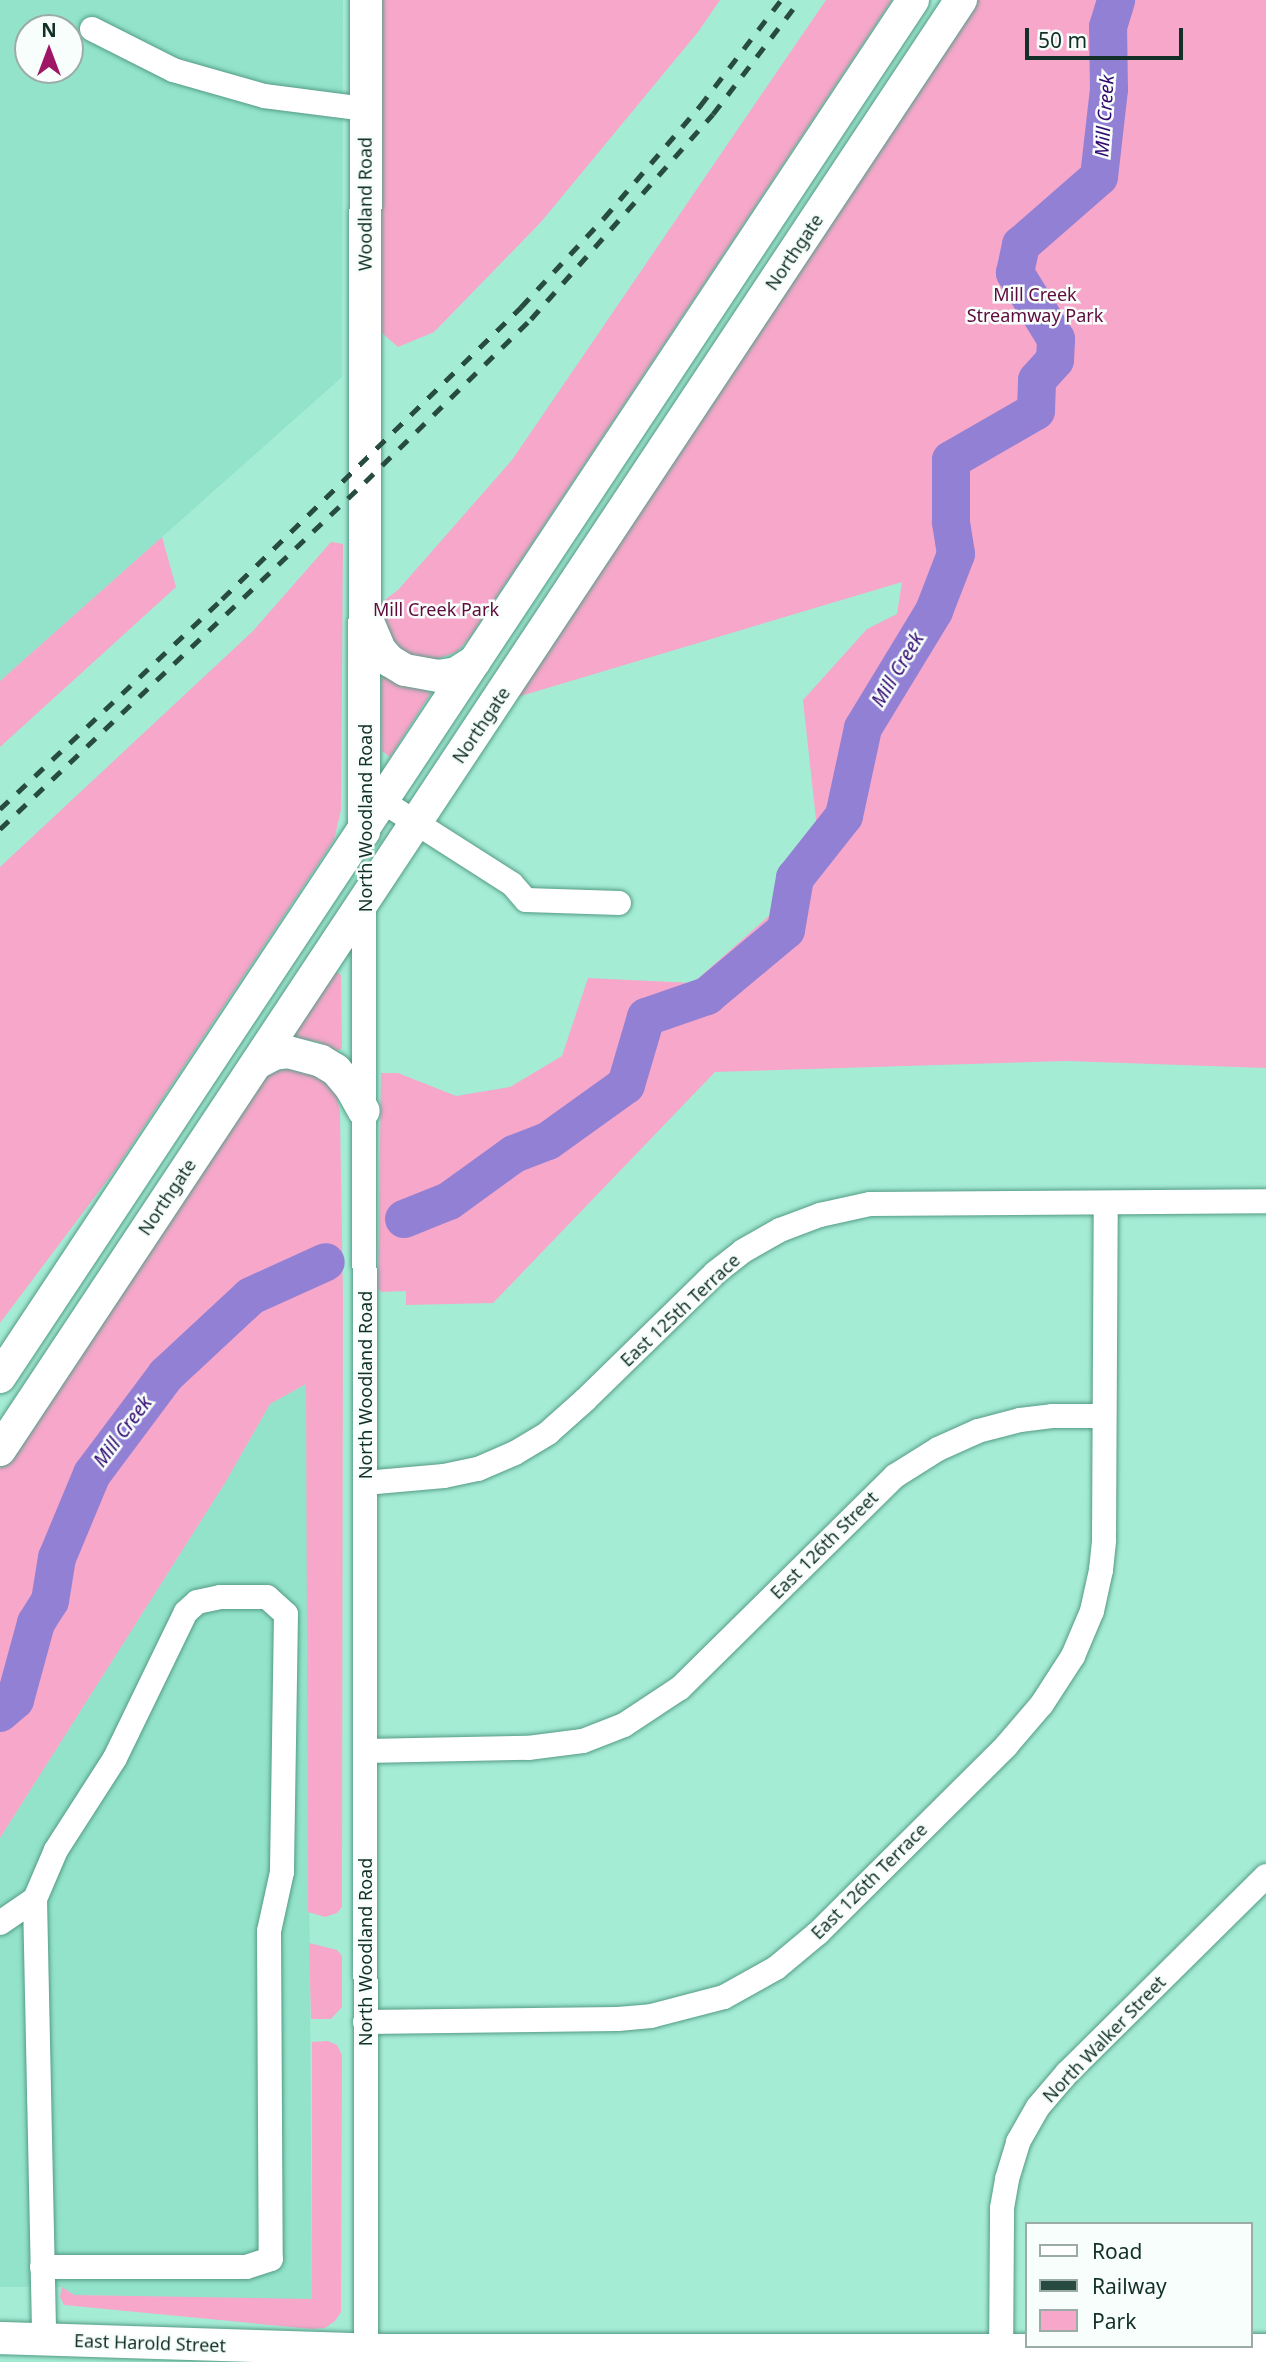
<!DOCTYPE html>
<style>
body{margin:0}
#map{position:relative;width:1266px;height:2362px;overflow:hidden;background:#a5ecd5;font-family:"Noto Sans",sans-serif}
div>[style]{position:absolute}
[style*='--x']{left:calc(var(--x)*1px);top:calc(var(--y)*1px);width:calc(var(--w)*1px);rotate:calc(var(--a)*1deg)}
.built>*{inset:0;background:#92e3ca}
.green>*{inset:0;background:#f6a7ca}
.river>*{height:38px;margin:-19px;padding:0 19px;transform-origin:19px;border-radius:19px;background:#9280d5}
.roads{filter:drop-shadow(0 0 2px #559b86) drop-shadow(0 0 2px #559b86)}
.minor>*{height:24px;margin:-12px;padding:0 12px;transform-origin:12px;border-radius:12px;background:#fff}
.major>*{height:32px;margin:-16px;padding:0 16px;transform-origin:16px;border-radius:16px;background:#fff}
.rail>*{height:5px;margin-top:-2.5px;transform-origin:0;background:repeating-linear-gradient(90deg,#274b40 0 12px,transparent 0 24px)}
span{translate:-50% -50%;white-space:nowrap;text-align:center;line-height:1.15;-webkit-text-stroke:5px #f7fefb;paint-order:stroke}
.street-label{font-size:18px;color:#123027}
.park-label{font-size:18px;color:#5e0b3b}
.water-label{font-size:19px;color:#330970;font-style:italic}
.legend{position:absolute;left:1025px;top:2222px;width:228px;height:126px;box-sizing:border-box;background:#f7fefb;border:2px solid #9baca6;margin:0;padding:9px 12px;list-style:none;font-size:21px;color:#123027}
.legend li{display:flex;align-items:center;gap:14px;height:35px}
.legend b{width:35px;border:2px solid #9baca6}
.north{position:absolute;left:14px;top:14px;width:70px;height:70px;box-sizing:border-box;background:#f7fefb;border:2px solid #9baca6;border-radius:50%;rotate:0deg;font-size:19px;font-weight:700;line-height:28px;text-align:center;color:#123027}
.north::after{content:'';display:block;margin:auto;width:24px;height:32px;background:#9e1665;clip-path:polygon(50% 0,100% 100%,50% 72%,0 100%)}
.scale{position:absolute;left:1025px;top:28px;width:158px;height:32px;box-sizing:border-box;border:4px solid #123027;border-top:0;padding-left:9px;font-size:21px;line-height:24px;white-space:nowrap;color:#123027;-webkit-text-stroke:5px #f7fefb;paint-order:stroke}
</style>
<div id="map">
<div class="built">
<i style="clip-path:polygon(evenodd,0 0,343px 0,342px 377px,0 681px,0 0,28px 28px,70px 28px,70px 70px,28px 70px,28px 28px)"></i>
<i style="clip-path:polygon(306px 1384px,312px 2300px,73px 2295px,61px 2287px,0 2287px,0 1838px,225px 1483px,270px 1404px)"></i>
</div>
<div class="green">
<i style="clip-path:polygon(382px 0,720px 0,698px 32px,541px 222px,434px 332px,398px 347px,382px 333px)"></i>
<i style="clip-path:polygon(826px 0,892px 0,470px 637px,457px 652px,434px 660px,409px 656px,391px 644px,382px 622px,382px 602px,398px 590px,512px 460px)"></i>
<i style="clip-path:polygon(961px 0,1266px 0,1266px 1068px,1067px 1061px,715px 1072px,493px 1303px,406px 1305px,406px 1291px,382px 1292px,378px 1289px,381px 1073px,398px 1073px,456px 1096px,510px 1087px,562px 1056px,588px 978px,693px 983px,771px 914px,819px 847px,803px 700px,867px 629px,897px 614px,902px 582px,514px 698px)"></i>
<i style="clip-path:polygon(162px 537px,176px 587px,0 747px,0 681px)"></i>
<i style="clip-path:polygon(331px 542px,343px 544px,341px 810px,334px 840px,115px 1170px,0 1323px,0 867px,253px 631px)"></i>
<i style="clip-path:polygon(386px 674px,431px 693px,390px 757px,382px 751px,381px 679px)"></i>
<i style="clip-path:polygon(332px 969px,341px 975px,342px 1048px,338px 1051px,318px 1042px,291px 1037px)"></i>
<i style="clip-path:polygon(285px 1068px,304px 1068px,322px 1075px,336px 1090px,340px 1113px,343px 1297px,342px 1907px,337px 1913px,325px 1917px,308px 1912px,306px 1384px,270px 1404px,225px 1483px,0 1838px,0 1468px,249px 1092px,264px 1077px)"></i>
<i style="clip-path:polygon(309px 1943px,337px 1950px,342px 1956px,342px 2007px,331px 2019px,311px 2019px)"></i>
<i style="clip-path:polygon(328px 2041px,337px 2045px,342px 2055px,341px 2312px,335px 2321px,325px 2328px,312px 2329px,64px 2305px,60px 2297px,62px 2287px,74px 2295px,312px 2299px,312px 2042px)"></i>
</div>
<div class="river">
<i style="--x:404;--y:1219;--w:48;--a:-21.8"></i>
<i style="--x:449;--y:1201;--w:80;--a:-35.9"></i>
<i style="--x:514;--y:1154;--w:36;--a:-21"></i>
<i style="--x:548;--y:1141;--w:96;--a:-35.7"></i>
<i style="--x:626;--y:1085;--w:71;--a:-73.6"></i>
<i style="--x:646;--y:1017;--w:65;--a:-19"></i>
<i style="--x:707;--y:996;--w:103;--a:-39.9"></i>
<i style="--x:786;--y:930;--w:53;--a:-80.2"></i>
<i style="--x:795;--y:878;--w:79;--a:-51.7"></i>
<i style="--x:844;--y:816;--w:90;--a:-77.8"></i>
<i style="--x:863;--y:728;--w:137;--a:-58.7"></i>
<i style="--x:934;--y:611;--w:61;--a:-68.9"></i>
<i style="--x:956;--y:554;--w:33;--a:-99"></i>
<i style="--x:951;--y:521;--w:61;--a:-90"></i>
<i style="--x:951;--y:460;--w:98;--a:-30"></i>
<i style="--x:1036;--y:411;--w:31;--a:-88"></i>
<i style="--x:1037;--y:380;--w:27;--a:-48"></i>
<i style="--x:1055;--y:360;--w:21;--a:-87"></i>
<i style="--x:1056;--y:339;--w:78;--a:-121.8"></i>
<i style="--x:1015;--y:273;--w:29;--a:-78"></i>
<i style="--x:1021;--y:245;--w:103;--a:-41.1"></i>
<i style="--x:1099;--y:177;--w:89;--a:-83.5"></i>
<i style="--x:1109;--y:89;--w:62;--a:-90.9"></i>
<i style="--x:1108;--y:27;--w:28;--a:-73"></i>
<i style="--x:0;--y:1713;--w:20;--a:-41"></i>
<i style="--x:15;--y:1700;--w:80;--a:-74.7"></i>
<i style="--x:36;--y:1623;--w:26;--a:-58"></i>
<i style="--x:50;--y:1601;--w:44;--a:-80.8"></i>
<i style="--x:57;--y:1558;--w:91;--a:-67.4"></i>
<i style="--x:92;--y:1474;--w:124;--a:-53.2"></i>
<i style="--x:166;--y:1375;--w:116;--a:-42.9"></i>
<i style="--x:251;--y:1296;--w:82;--a:-24.4"></i>
</div>
<div class="roads">
<div class="minor">
<i style="--x:92;--y:29;--w:91;--a:26.8"></i>
<i style="--x:173;--y:70;--w:95;--a:15.9"></i>
<i style="--x:264;--y:96;--w:103;--a:7.3"></i>
<i style="--x:382;--y:801;--w:154;--a:32.6"></i>
<i style="--x:512;--y:884;--w:21;--a:49"></i>
<i style="--x:526;--y:900;--w:93;--a:1.8"></i>
<i style="--x:364;--y:901;--w:1461;--a:89.92"></i>
<i style="--x:365;--y:1483;--w:79;--a:-5.1"></i>
<i style="--x:444;--y:1476;--w:35;--a:-12"></i>
<i style="--x:478;--y:1469;--w:40;--a:-23.4"></i>
<i style="--x:515;--y:1453;--w:39;--a:-31"></i>
<i style="--x:548;--y:1433;--w:50;--a:-41.7"></i>
<i style="--x:585;--y:1400;--w:182;--a:-44.3"></i>
<i style="--x:715;--y:1273;--w:36;--a:-38"></i>
<i style="--x:743;--y:1251;--w:43;--a:-29.6"></i>
<i style="--x:780;--y:1230;--w:43;--a:-20.6"></i>
<i style="--x:820;--y:1215;--w:51;--a:-12.4"></i>
<i style="--x:870;--y:1204;--w:396;--a:-0.4"></i>
<i style="--x:365;--y:1751;--w:163;--a:-1.1"></i>
<i style="--x:528;--y:1748;--w:55;--a:-7.3"></i>
<i style="--x:583;--y:1741;--w:44;--a:-21.3"></i>
<i style="--x:624;--y:1725;--w:67;--a:-33.5"></i>
<i style="--x:680;--y:1688;--w:302;--a:-44.6"></i>
<i style="--x:895;--y:1476;--w:51;--a:-32.1"></i>
<i style="--x:938;--y:1449;--w:44;--a:-24.2"></i>
<i style="--x:978;--y:1431;--w:43;--a:-14.7"></i>
<i style="--x:1020;--y:1420;--w:32;--a:-7"></i>
<i style="--x:1052;--y:1416;--w:51;--a:0"></i>
<i style="--x:35;--y:1899;--w:53;--a:-66.8"></i>
<i style="--x:56;--y:1850;--w:109;--a:-57.3"></i>
<i style="--x:115;--y:1758;--w:162;--a:-64.1"></i>
<i style="--x:186;--y:1612;--w:15;--a:-42"></i>
<i style="--x:197;--y:1602;--w:24;--a:-12"></i>
<i style="--x:220;--y:1597;--w:47;--a:0"></i>
<i style="--x:267;--y:1597;--w:25;--a:42"></i>
<i style="--x:286;--y:1614;--w:258;--a:90.9"></i>
<i style="--x:282;--y:1872;--w:60;--a:102.4"></i>
<i style="--x:269;--y:1931;--w:328;--a:89.7"></i>
<i style="--x:271;--y:2259;--w:26;--a:162"></i>
<i style="--x:246;--y:2267;--w:204;--a:180"></i>
<i style="--x:0;--y:1923;--w:42;--a:-34.4"></i>
<i style="--x:35;--y:1899;--w:440;--a:88.8"></i>
<i style="--x:365;--y:2022;--w:253;--a:-0.7"></i>
<i style="--x:618;--y:2019;--w:33;--a:-5"></i>
<i style="--x:651;--y:2016;--w:75;--a:-14.6"></i>
<i style="--x:724;--y:1997;--w:60;--a:-29.1"></i>
<i style="--x:776;--y:1968;--w:55;--a:-39.8"></i>
<i style="--x:818;--y:1933;--w:265;--a:-44.8"></i>
<i style="--x:1006;--y:1746;--w:55;--a:-49.4"></i>
<i style="--x:1042;--y:1704;--w:57;--a:-57.1"></i>
<i style="--x:1073;--y:1656;--w:49;--a:-67.1"></i>
<i style="--x:1092;--y:1611;--w:42;--a:-77.6"></i>
<i style="--x:1101;--y:1570;--w:30;--a:-84"></i>
<i style="--x:1104;--y:1540;--w:336;--a:-89.7"></i>
<i style="--x:1001;--y:2362;--w:154;--a:-89.6"></i>
<i style="--x:1002;--y:2208;--w:29;--a:-80"></i>
<i style="--x:1007;--y:2179;--w:39;--a:-73"></i>
<i style="--x:1018;--y:2142;--w:40;--a:-60.3"></i>
<i style="--x:1038;--y:2107;--w:45;--a:-49.5"></i>
<i style="--x:1067;--y:2073;--w:280;--a:-44.7"></i>
</div>
<div class="major">
<i style="--x:369;--y:624;--w:28;--a:67"></i>
<i style="--x:380;--y:650;--w:15;--a:48"></i>
<i style="--x:390;--y:661;--w:17;--a:31"></i>
<i style="--x:405;--y:670;--w:34;--a:10"></i>
<i style="--x:438;--y:676;--w:18;--a:-9"></i>
<i style="--x:456;--y:673;--w:22;--a:-32"></i>
<i style="--x:364;--y:832;--w:832;--a:-89.86"></i>
<i style="--x:257;--y:1063;--w:19;--a:-28"></i>
<i style="--x:274;--y:1054;--w:14;--a:-8"></i>
<i style="--x:288;--y:1052;--w:34;--a:15"></i>
<i style="--x:321;--y:1061;--w:17;--a:31"></i>
<i style="--x:336;--y:1070;--w:23;--a:50"></i>
<i style="--x:351;--y:1088;--w:26;--a:61"></i>
<i style="--x:0;--y:1377;--w:1652;--a:-56.45"></i>
<i style="--x:0;--y:1450;--w:1740;--a:-56.47"></i>
<i style="--x:0;--y:2338;--w:383;--a:1.8"></i>
<i style="--x:383;--y:2350;--w:883;--a:0"></i>
</div>
</div>
<div class="rail">
<i style="--x:0;--y:809;--w:306;--a:-43.4"></i>
<i style="--x:222;--y:599;--w:418;--a:-44.3"></i>
<i style="--x:521;--y:307;--w:122;--a:-47"></i>
<i style="--x:604;--y:218;--w:148;--a:-49.4"></i>
<i style="--x:700;--y:106;--w:133;--a:-52.6"></i>
<i style="--x:0;--y:829;--w:504;--a:-43.55"></i>
<i style="--x:365;--y:482;--w:233;--a:-44.5"></i>
<i style="--x:531;--y:319;--w:274;--a:-48.4"></i>
<i style="--x:713;--y:114;--w:143;--a:-52.7"></i>
</div>
<div class="street-label">
<span style="left:365px;top:204px;rotate:-90deg">Woodland Road</span>
<span style="left:794px;top:252px;rotate:-56deg">Northgate</span>
<span style="left:481px;top:725px;rotate:-56deg">Northgate</span>
<span style="left:365px;top:818px;rotate:-90deg">North Woodland Road</span>
<span style="left:167px;top:1197px;rotate:-56deg">Northgate</span>
<span style="left:680px;top:1310px;rotate:-43deg">East 125th Terrace</span>
<span style="left:365px;top:1385px;rotate:-90deg">North Woodland Road</span>
<span style="left:824px;top:1545px;rotate:-45deg">East 126th Street</span>
<span style="left:869px;top:1881px;rotate:-45deg">East 126th Terrace</span>
<span style="left:365px;top:1952px;rotate:-90deg">North Woodland Road</span>
<span style="left:1104px;top:2039px;rotate:-46deg">North Walker Street</span>
<span style="left:150px;top:2343px;rotate:2deg">East Harold Street</span>
</div>
<div class="park-label">
<span style="left:1035px;top:305px">Mill Creek<br>Streamway Park</span>
<span style="left:436px;top:609px">Mill Creek Park</span>
</div>
<div class="water-label">
<span style="left:1105px;top:116px;rotate:-86deg">Mill Creek</span>
<span style="left:898px;top:670px;rotate:-59deg">Mill Creek</span>
<span style="left:123px;top:1432px;rotate:-53deg">Mill Creek</span>
</div>
<ul class="legend">
<li><b style="height:9px;background:#fff"></b>Road</li>
<li><b style="height:9px;background:#274b40"></b>Railway</li>
<li><b style="height:19px;background:#f6a7ca"></b>Park</li>
</ul>
<div class="north">N</div>
<div class="scale">50 m</div>
</div>
